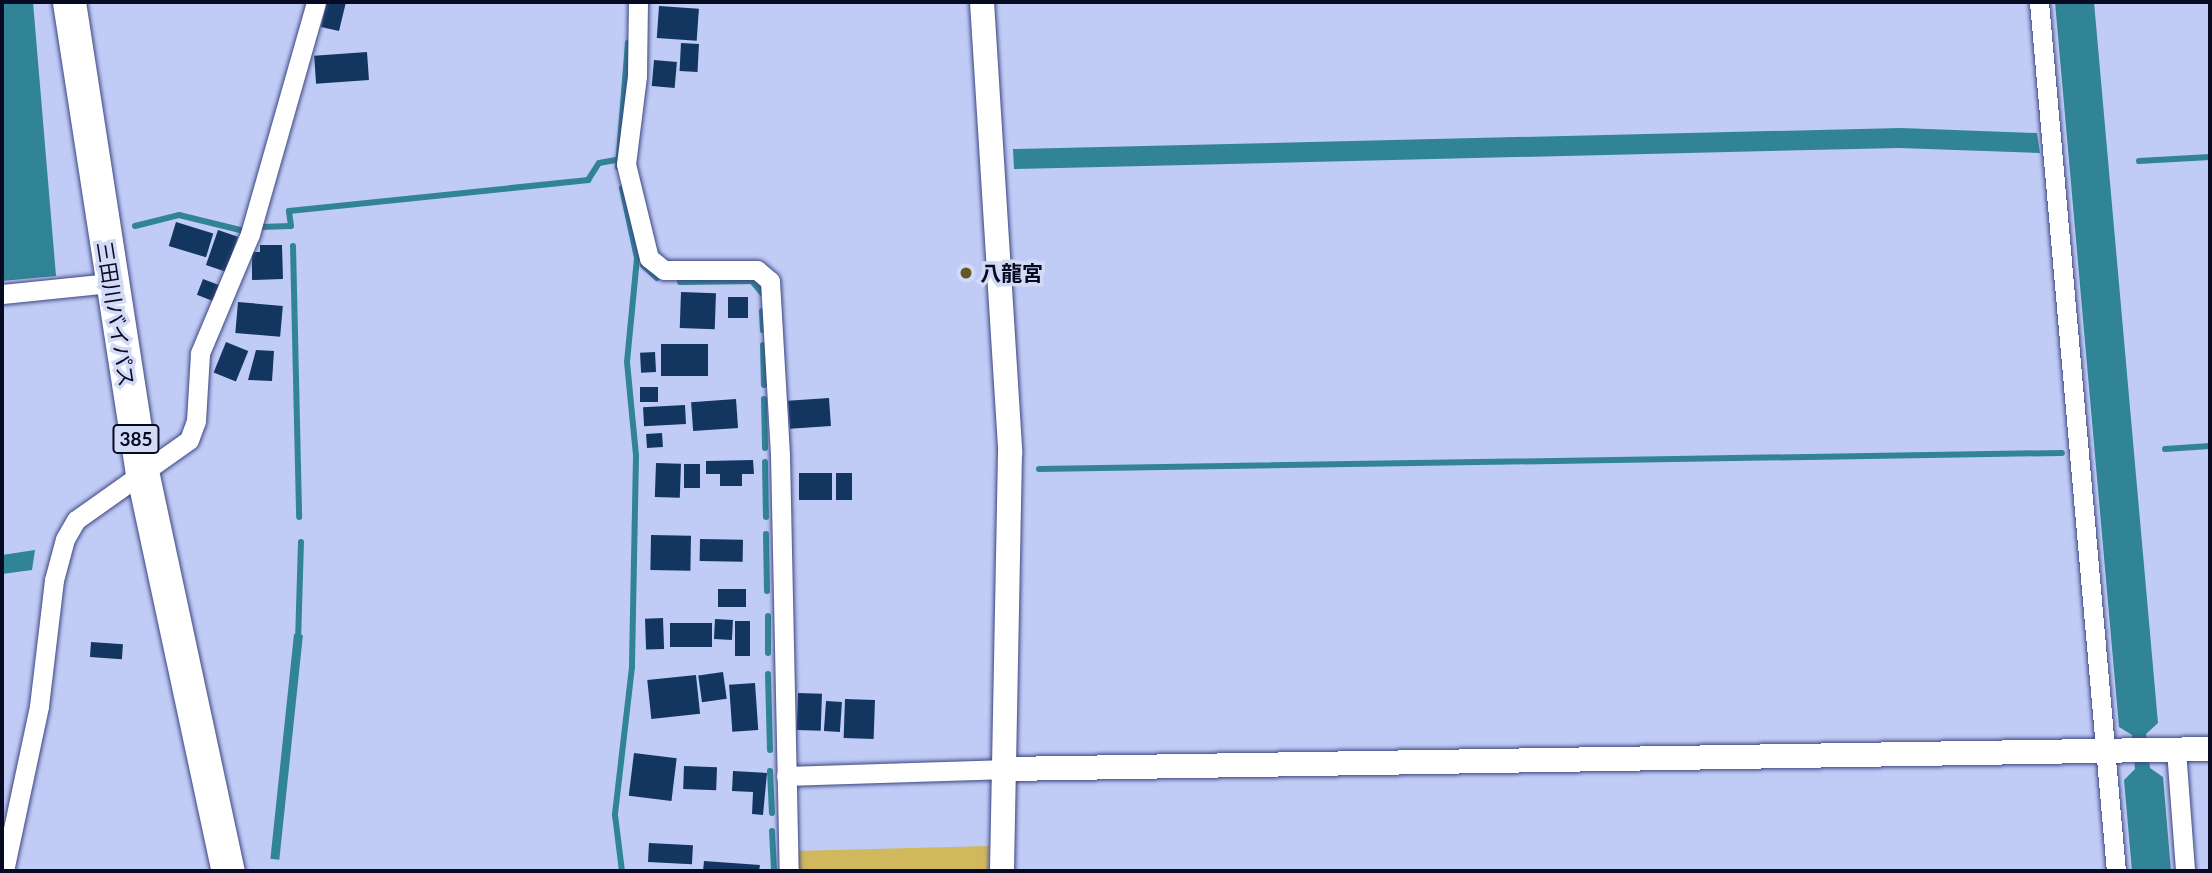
<!DOCTYPE html>
<meta charset="utf-8">
<style>
body{margin:0}
#map{position:relative;width:2212px;height:873px;overflow:hidden;background:#c1ccf6;font-family:Lato,"Noto Sans JP",sans-serif}
div>[style]{position:absolute}
[style*='--x']{left:calc(var(--x)*1px);top:calc(var(--y)*1px);width:calc(var(--w)*1px);rotate:calc(var(--a)*1deg)}
.green>*{inset:0;background:#d1b85d}
.water>*{inset:0;background:#318495;transform-origin:0 0}
.stream>*{height:6px;margin:-3px;padding:0 3px;transform-origin:3px;border-radius:3px;background:#318495}
.building>*{inset:0;background:#12365f;transform-origin:0 0}
.roads{filter:drop-shadow(0 0 2px #3b4582) drop-shadow(0 0 2px #3b4582)}
.minor>*{height:19px;margin:-9.5px;padding:0 9.5px;transform-origin:9.5px;border-radius:9.5px;background:#fff}
.tertiary>*{height:24px;margin:-12px;padding:0 12px;transform-origin:12px;border-radius:12px;background:#fff}
.trunk>*{height:33px;margin:-16.5px;padding:0 16.5px;transform-origin:16.5px;border-radius:16.5px;background:#fff}
.dots>*{width:19px;height:19px;translate:-50% -50%;box-sizing:border-box;border:4px solid #d2daf6;border-radius:50%}
span{translate:-50% -50%;white-space:nowrap;text-align:center;line-height:1.15;-webkit-text-stroke:7px #d2daf6;paint-order:stroke}
.shield-label span{padding:2px 5px;background:#d2daf6;border:2px solid;border-radius:5px;-webkit-text-stroke-width:0}
.shield-label{font-size:19px;color:#070a23;font-weight:700}
.poi-label{font-size:21px;color:#070a23;font-weight:700}
.left{translate:0 -50%;text-align:left}
.street-label{font-size:21px;color:#070a23}
.frame{position:absolute;inset:0;border:4px solid #070a23;pointer-events:none}
</style>
<div id="map">
<div class="green">
<i style="clip-path:polygon(989px 846px,988px 871px,796px 871px,795px 851px)"></i>
</div>
<div class="water">
<i style="clip-path:polygon(2px 2px,33px 2px,56px 276px,2px 281px)"></i>
<i style="clip-path:polygon(2055px 2px,2094px 2px,2158px 723px,2146px 734px,2150px 768px,2163px 777px,2171px 871px,2132px 871px,2124px 780px,2135px 769px,2132px 735px,2119px 727px)"></i>
<i style="clip-path:polygon(1901px 128px,2037px 133px,2040px 153px,1899px 148px,1014px 169px,1013px 149px)"></i>
<i style="clip-path:polygon(35px 550px,32px 570px,2px 574px,2px 555px)"></i>
<i style="left:294px;top:634px;width:9px;height:226px;rotate:6deg"></i>
</div>
<div class="stream">
<i style="--x:2139;--y:161;--w:71;--a:-3.2"></i>
<i style="--x:618;--y:167;--w:125;--a:-85.4"></i>
<i style="--x:622;--y:188;--w:72;--a:77.9"></i>
<i style="--x:637;--y:258;--w:104;--a:95.5"></i>
<i style="--x:627;--y:362;--w:94;--a:84.5"></i>
<i style="--x:636;--y:456;--w:211;--a:91.1"></i>
<i style="--x:632;--y:667;--w:149;--a:96.6"></i>
<i style="--x:615;--y:815;--w:56;--a:82.9"></i>
<i style="--x:135;--y:226;--w:45;--a:-14"></i>
<i style="--x:179;--y:215;--w:63;--a:13.8"></i>
<i style="--x:260;--y:227;--w:31;--a:-2"></i>
<i style="--x:291;--y:226;--w:15;--a:-98"></i>
<i style="--x:289;--y:211;--w:301;--a:-5.9"></i>
<i style="--x:588;--y:180;--w:20;--a:-57"></i>
<i style="--x:599;--y:163;--w:17;--a:-10"></i>
<i style="--x:293;--y:246;--w:271;--a:88.7"></i>
<i style="--x:643;--y:265;--w:19;--a:43"></i>
<i style="--x:680;--y:282;--w:72;--a:-0.8"></i>
<i style="--x:752;--y:281;--w:16;--a:50"></i>
<i style="--x:762;--y:311;--w:19;--a:87"></i>
<i style="--x:763;--y:345;--w:40;--a:88.6"></i>
<i style="--x:764;--y:399;--w:49;--a:88.8"></i>
<i style="--x:2165;--y:449;--w:45;--a:-3.8"></i>
<i style="--x:765;--y:462;--w:55;--a:89"></i>
<i style="--x:1039;--y:469;--w:1023;--a:-0.9"></i>
<i style="--x:766;--y:534;--w:57;--a:89"></i>
<i style="--x:768;--y:616;--w:37;--a:90"></i>
<i style="--x:298;--y:642;--w:100;--a:-88.3"></i>
<i style="--x:768;--y:674;--w:76;--a:88.5"></i>
<i style="--x:770;--y:771;--w:42;--a:87.3"></i>
<i style="--x:772;--y:831;--w:40;--a:87.1"></i>
</div>
<div class="building">
<i style="clip-path:polygon(327px 2px,346px 2px,339px 31px,321px 27px)"></i>
<i style="left:659px;top:6px;width:40px;height:32px;rotate:4deg"></i>
<i style="left:681px;top:43px;width:18px;height:28px;rotate:3deg"></i>
<i style="left:367px;top:52px;width:28px;height:53px;rotate:86deg"></i>
<i style="left:654px;top:60px;width:23px;height:26px;rotate:5deg"></i>
<i style="left:176px;top:222px;width:39px;height:25px;rotate:17deg"></i>
<i style="left:218px;top:230px;width:21px;height:37px;rotate:19deg"></i>
<i style="clip-path:polygon(260px 245px,282px 245px,283px 279px,252px 280px,252px 252px,260px 252px)"></i>
<i style="left:203px;top:279px;width:17px;height:17px;rotate:21deg"></i>
<i style="left:681px;top:292px;width:35px;height:36px;rotate:2deg"></i>
<i style="left:728px;top:297px;width:20px;height:21px"></i>
<i style="left:238px;top:302px;width:45px;height:31px;rotate:5deg"></i>
<i style="left:226px;top:342px;width:24px;height:33px;rotate:22deg"></i>
<i style="left:661px;top:344px;width:47px;height:32px"></i>
<i style="clip-path:polygon(256px 350px,274px 351px,272px 381px,248px 380px)"></i>
<i style="left:655px;top:352px;width:20px;height:15px;rotate:87deg"></i>
<i style="left:658px;top:387px;width:15px;height:18px;rotate:90deg"></i>
<i style="left:829px;top:398px;width:28px;height:41px;rotate:86deg"></i>
<i style="left:736px;top:399px;width:29px;height:45px;rotate:86deg"></i>
<i style="left:685px;top:405px;width:19px;height:42px;rotate:87deg"></i>
<i style="left:662px;top:433px;width:14px;height:16px;rotate:86deg"></i>
<i style="clip-path:polygon(753px 460px,754px 474px,742px 474px,742px 486px,720px 486px,720px 474px,706px 474px,706px 461px)"></i>
<i style="left:656px;top:463px;width:25px;height:34px;rotate:2deg"></i>
<i style="left:684px;top:464px;width:16px;height:24px"></i>
<i style="left:799px;top:473px;width:33px;height:27px"></i>
<i style="left:836px;top:473px;width:16px;height:27px"></i>
<i style="left:651px;top:535px;width:40px;height:35px;rotate:1deg"></i>
<i style="left:700px;top:539px;width:43px;height:22px;rotate:1deg"></i>
<i style="left:718px;top:589px;width:28px;height:18px"></i>
<i style="left:663px;top:618px;width:31px;height:18px;rotate:88deg"></i>
<i style="left:715px;top:619px;width:18px;height:20px;rotate:3deg"></i>
<i style="left:735px;top:621px;width:15px;height:35px"></i>
<i style="left:670px;top:623px;width:42px;height:24px"></i>
<i style="left:91px;top:642px;width:32px;height:15px;rotate:4deg"></i>
<i style="left:723px;top:672px;width:27px;height:25px;rotate:82deg"></i>
<i style="left:696px;top:675px;width:39px;height:49px;rotate:84deg"></i>
<i style="left:755px;top:683px;width:47px;height:26px;rotate:86deg"></i>
<i style="left:798px;top:693px;width:24px;height:37px;rotate:2deg"></i>
<i style="left:845px;top:699px;width:30px;height:39px;rotate:2deg"></i>
<i style="left:826px;top:701px;width:16px;height:30px;rotate:4deg"></i>
<i style="left:634px;top:753px;width:43px;height:43px;rotate:7deg"></i>
<i style="left:684px;top:766px;width:33px;height:23px;rotate:2deg"></i>
<i style="clip-path:polygon(733px 771px,767px 773px,763px 815px,752px 814px,753px 792px,732px 791px)"></i>
<i style="left:649px;top:843px;width:44px;height:19px;rotate:3deg"></i>
<i style="clip-path:polygon(704px 861px,760px 865px,759px 871px,703px 871px)"></i>
</div>
<div class="roads">
<div class="minor">
<i style="--x:638;--y:2;--w:74;--a:90.8"></i>
<i style="--x:637;--y:76;--w:89;--a:97.1"></i>
<i style="--x:626;--y:164;--w:97;--a:76.3"></i>
<i style="--x:649;--y:258;--w:19;--a:39"></i>
<i style="--x:664;--y:270;--w:93;--a:0"></i>
<i style="--x:757;--y:270;--w:17;--a:40"></i>
<i style="--x:770;--y:281;--w:174;--a:86.7"></i>
<i style="--x:780;--y:455;--w:416;--a:88.8"></i>
<i style="--x:2039;--y:2;--w:872;--a:84.94"></i>
<i style="--x:2;--y:294;--w:109;--a:-5.8"></i>
<i style="--x:2176;--y:750;--w:121;--a:85.7"></i>
<i style="--x:786;--y:776;--w:221;--a:-1.8"></i>
<i style="--x:4;--y:871;--w:169;--a:-78"></i>
<i style="--x:39;--y:706;--w:127;--a:-83.2"></i>
<i style="--x:54;--y:580;--w:42;--a:-75"></i>
<i style="--x:65;--y:539;--w:22;--a:-60"></i>
<i style="--x:76;--y:520;--w:138;--a:-35.3"></i>
<i style="--x:189;--y:440;--w:20;--a:-70"></i>
<i style="--x:196;--y:421;--w:68;--a:-86.6"></i>
<i style="--x:200;--y:353;--w:129;--a:-67.2"></i>
<i style="--x:250;--y:234;--w:241;--a:-74.1"></i>
</div>
<div class="tertiary">
<i style="--x:982;--y:2;--w:452;--a:86.4"></i>
<i style="--x:1010;--y:453;--w:418;--a:91.1"></i>
<i style="--x:1007;--y:769;--w:1203;--a:-0.95"></i>
</div>
<div class="trunk">
<i style="--x:69;--y:2;--w:475;--a:81.2"></i>
<i style="--x:142;--y:471;--w:409;--a:77.9"></i>
</div>
</div>
<div class="dots">
<i style="left:966px;top:273px;background:#655724"></i>
</div>
<div class="shield-label">
<span style="left:136px;top:439px">385</span>
</div>
<div class="poi-label">
<span class="left" style="left:980px;top:273px">八龍宮</span>
</div>
<div class="street-label">
<span style="left:116px;top:314px;rotate:81deg">三田川バイパス</span>
</div>
<div class="frame"></div>
</div>
